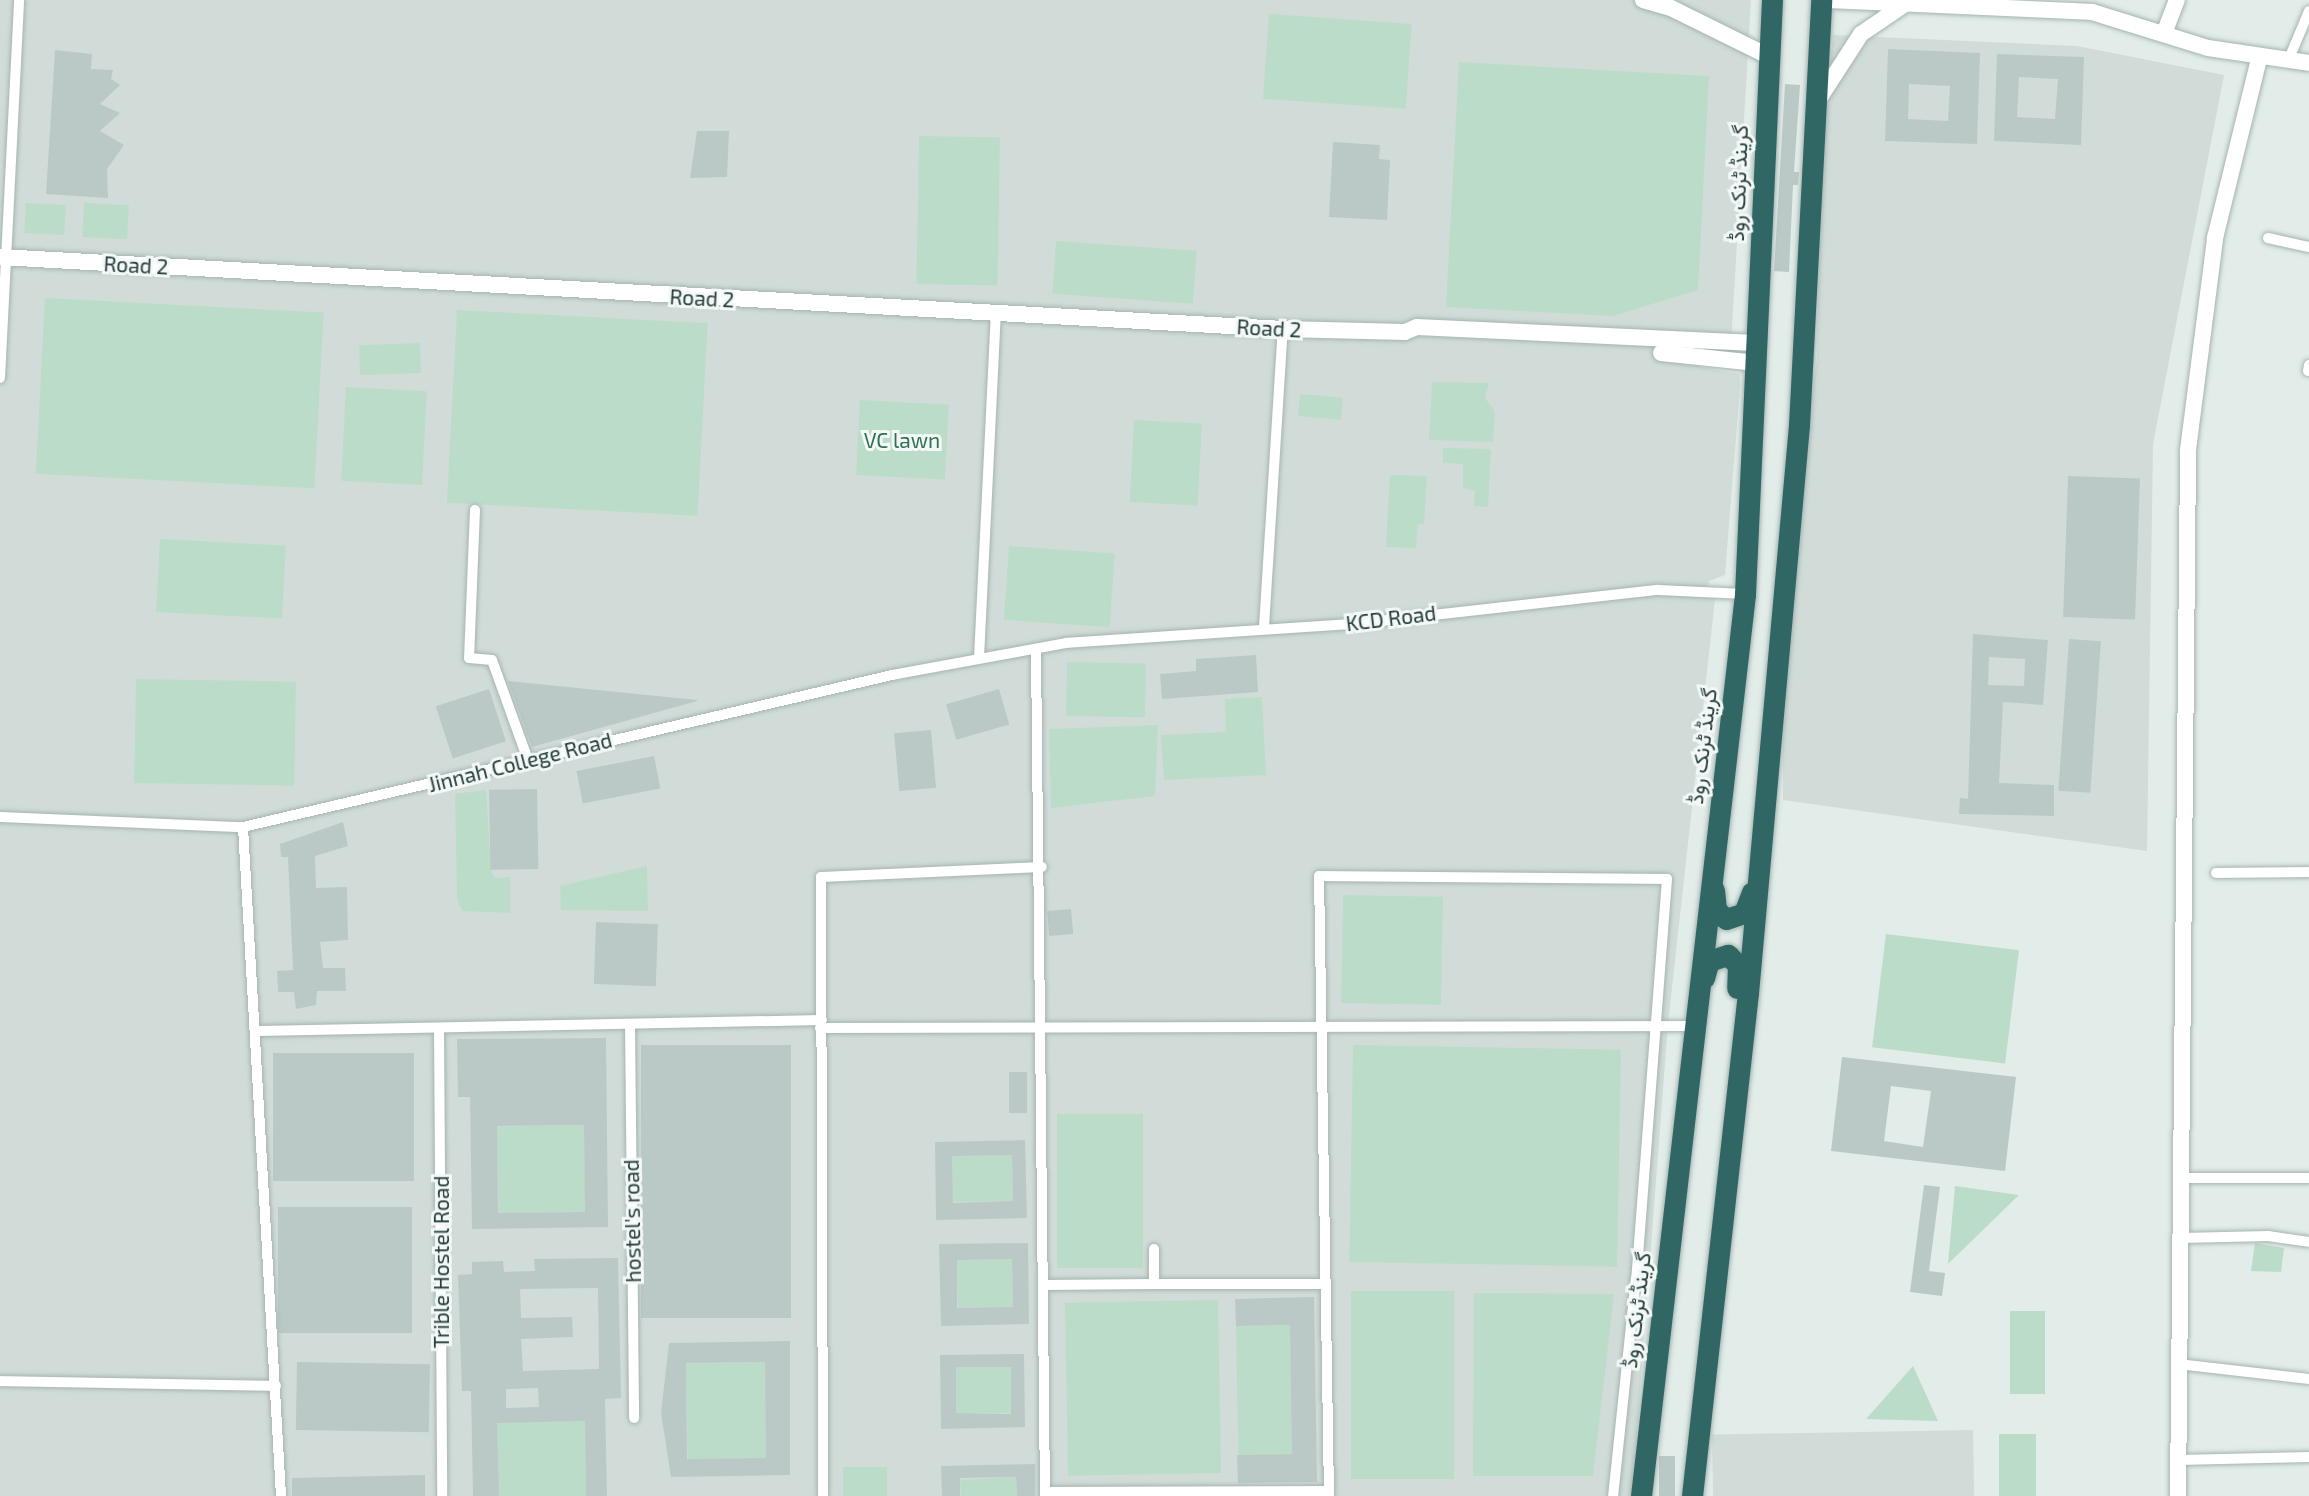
<!DOCTYPE html>
<meta charset="utf-8">
<style>
body{margin:0}
#map{position:relative;width:2309px;height:1496px;overflow:hidden;background:#e2ece9;font-family:"Exo 2",Vazirmatn,sans-serif}
div>[style]{position:absolute}
[style*='--x']{left:calc(var(--x)*1px);top:calc(var(--y)*1px);width:calc(var(--w)*1px);rotate:calc(var(--a)*1deg)}
.built>*{inset:0;background:#d1dcd8;transform-origin:0 0}
.green>*{inset:0;background:#bcdcca;transform-origin:0 0}
.building>*{inset:0;background:#bbc9c6;transform-origin:0 0}
.roads{filter:drop-shadow(0 0 2px #a5b4b1) drop-shadow(0 0 2px #a5b4b1)}
.street>*{height:10px;margin:-5px;padding:0 5px;transform-origin:5px;border-radius:5px;background:#fff}
.secondary>*{height:16px;margin:-8px;padding:0 8px;transform-origin:8px;border-radius:8px;background:#fff}
.highway>*{height:21px;margin:-10.5px;padding:0 10.5px;transform-origin:10.5px;border-radius:10.5px;background:#306765}
span{translate:-50% -50%;white-space:nowrap;text-align:center;line-height:1.15;-webkit-text-stroke:6px #f3f8f7;paint-order:stroke}
.street-label{font-size:21px;color:#233c3a}
.park-label{font-size:21px;color:#2f7154}
</style>
<div id="map">
<div class="built">
<i style="clip-path:polygon(0 0,1751px 0,1731px 345px,1703px 343px,1700px 367px,1740px 374px,1740px 387px,1725px 575px,1709px 581px,1708px 589px,1707px 596px,1715px 599px,1668px 1024px,1632px 1496px,0 1496px)"></i>
<i style="clip-path:polygon(1833px 35px,2077px 46px,2224px 75px,2153px 444px,2147px 851px,1783px 800px,1782px 601px,1817px 359px,1821px 179px)"></i>
<i style="left:1973px;top:1430px;width:66px;height:261px;rotate:89deg"></i>
</div>
<div class="green">
<i style="left:1269px;top:14px;width:143px;height:85px;rotate:4deg"></i>
<i style="clip-path:polygon(1459px 62px,1709px 76px,1698px 290px,1613px 316px,1446px 307px)"></i>
<i style="left:919px;top:136px;width:81px;height:148px;rotate:1deg"></i>
<i style="left:26px;top:203px;width:40px;height:30px;rotate:3deg"></i>
<i style="left:84px;top:203px;width:45px;height:34px;rotate:3deg"></i>
<i style="left:1056px;top:241px;width:141px;height:53px;rotate:4deg"></i>
<i style="left:45px;top:298px;width:279px;height:176px;rotate:3deg"></i>
<i style="left:457px;top:310px;width:251px;height:193px;rotate:3deg"></i>
<i style="left:420px;top:343px;width:30px;height:61px;rotate:88deg"></i>
<i style="clip-path:polygon(1432px 382px,1489px 383px,1485px 398px,1495px 411px,1493px 442px,1429px 440px)"></i>
<i style="left:346px;top:387px;width:81px;height:94px;rotate:3deg"></i>
<i style="left:1300px;top:394px;width:43px;height:22px;rotate:5deg"></i>
<i style="left:860px;top:400px;width:89px;height:75px;rotate:3deg"></i>
<i style="left:1134px;top:420px;width:68px;height:82px;rotate:3deg"></i>
<i style="clip-path:polygon(1443px 448px,1491px 449px,1488px 507px,1474px 506px,1475px 491px,1463px 488px,1463px 464px,1443px 463px)"></i>
<i style="clip-path:polygon(1390px 475px,1427px 476px,1424px 524px,1418px 524px,1416px 548px,1386px 547px)"></i>
<i style="left:160px;top:539px;width:126px;height:73px;rotate:3deg"></i>
<i style="left:1009px;top:546px;width:106px;height:74px;rotate:4deg"></i>
<i style="left:1067px;top:662px;width:79px;height:54px;rotate:1deg"></i>
<i style="left:136px;top:679px;width:160px;height:104px;rotate:1deg"></i>
<i style="clip-path:polygon(1262px 697px,1266px 775px,1164px 780px,1161px 735px,1226px 732px,1225px 699px)"></i>
<i style="clip-path:polygon(1158px 725px,1155px 796px,1051px 808px,1049px 729px)"></i>
<i style="clip-path:polygon(486px 790px,491px 871px,495px 878px,510px 877px,510px 913px,462px 911px,457px 898px,455px 794px)"></i>
<i style="clip-path:polygon(647px 866px,648px 911px,561px 910px,560px 886px)"></i>
<i style="left:1343px;top:895px;width:100px;height:108px;rotate:1deg"></i>
<i style="left:1886px;top:934px;width:134px;height:114px;rotate:7deg"></i>
<i style="left:1353px;top:1045px;width:268px;height:217px;rotate:1deg"></i>
<i style="left:1143px;top:1114px;width:154px;height:86px;rotate:90deg"></i>
<i style="left:584px;top:1125px;width:87px;height:87px;rotate:89deg"></i>
<i style="left:1012px;top:1155px;width:46px;height:60px;rotate:89deg"></i>
<i style="clip-path:polygon(1955px 1186px,2019px 1195px,1948px 1264px)"></i>
<i style="clip-path:polygon(2255px 1243px,2284px 1248px,2281px 1272px,2251px 1271px)"></i>
<i style="left:1012px;top:1259px;width:48px;height:55px;rotate:89deg"></i>
<i style="left:1351px;top:1291px;width:103px;height:188px"></i>
<i style="clip-path:polygon(1474px 1293px,1614px 1294px,1593px 1476px,1473px 1476px)"></i>
<i style="left:1218px;top:1300px;width:173px;height:153px;rotate:89deg"></i>
<i style="left:2010px;top:1311px;width:35px;height:83px"></i>
<i style="left:1290px;top:1325px;width:129px;height:54px;rotate:89deg"></i>
<i style="left:765px;top:1362px;width:96px;height:79px;rotate:89deg"></i>
<i style="clip-path:polygon(1913px 1366px,1938px 1421px,1866px 1419px)"></i>
<i style="left:956px;top:1367px;width:55px;height:46px"></i>
<i style="left:585px;top:1421px;width:75px;height:88px;rotate:89deg"></i>
<i style="left:1999px;top:1434px;width:37px;height:62px"></i>
<i style="left:887px;top:1467px;width:29px;height:44px;rotate:90deg"></i>
<i style="left:1016px;top:1477px;width:19px;height:56px;rotate:87deg"></i>
</div>
<div class="building">
<i style="clip-path:polygon(evenodd,1888px 49px,1980px 53px,1977px 144px,1885px 141px,1888px 49px,1909px 84px,1950px 86px,1948px 121px,1908px 119px,1909px 84px)"></i>
<i style="clip-path:polygon(55px 50px,92px 54px,91px 69px,113px 70px,111px 79px,120px 85px,100px 104px,120px 113px,100px 131px,124px 145px,107px 169px,108px 198px,46px 194px)"></i>
<i style="clip-path:polygon(evenodd,1997px 54px,2084px 57px,2081px 145px,1994px 141px,1997px 54px,2019px 77px,2058px 79px,2055px 119px,2017px 117px,2019px 77px)"></i>
<i style="clip-path:polygon(1785px 84px,1800px 85px,1794px 172px,1799px 172px,1798px 185px,1793px 185px,1789px 272px,1774px 271px)"></i>
<i style="clip-path:polygon(697px 131px,729px 131px,727px 177px,690px 178px)"></i>
<i style="clip-path:polygon(1333px 142px,1380px 145px,1379px 159px,1390px 160px,1387px 220px,1329px 217px)"></i>
<i style="left:2068px;top:476px;width:72px;height:141px;rotate:2deg"></i>
<i style="clip-path:polygon(evenodd,1973px 634px,2048px 640px,2043px 705px,2003px 702px,1999px 783px,2054px 785px,2054px 816px,1959px 814px,1960px 798px,1968px 799px,1973px 634px,1989px 657px,2025px 659px,2024px 686px,1988px 685px,1989px 657px)"></i>
<i style="left:2069px;top:639px;width:32px;height:152px;rotate:4deg"></i>
<i style="clip-path:polygon(1256px 655px,1258px 692px,1162px 699px,1160px 674px,1196px 671px,1196px 659px)"></i>
<i style="clip-path:polygon(508px 681px,697px 700px,697px 701px,532px 747px)"></i>
<i style="left:489px;top:689px;width:55px;height:56px;rotate:72deg"></i>
<i style="left:999px;top:689px;width:37px;height:55px;rotate:74deg"></i>
<i style="left:931px;top:730px;width:58px;height:37px;rotate:85deg"></i>
<i style="left:654px;top:756px;width:33px;height:79px;rotate:79deg"></i>
<i style="left:537px;top:789px;width:80px;height:48px;rotate:89deg"></i>
<i style="clip-path:polygon(343px 822px,348px 846px,315px 856px,316px 888px,347px 887px,348px 940px,320px 942px,323px 968px,345px 968px,346px 991px,317px 991px,316px 1005px,296px 1009px,294px 992px,278px 992px,277px 971px,293px 970px,288px 857px,281px 857px,280px 844px)"></i>
<i style="left:1071px;top:909px;width:25px;height:24px;rotate:85deg"></i>
<i style="left:596px;top:922px;width:62px;height:62px;rotate:2deg"></i>
<i style="clip-path:polygon(evenodd,606px 1038px,608px 1227px,472px 1229px,470px 1097px,458px 1097px,457px 1039px,606px 1038px,584px 1125px,585px 1212px,498px 1213px,497px 1126px,584px 1125px)"></i>
<i style="left:641px;top:1045px;width:150px;height:273px"></i>
<i style="left:414px;top:1053px;width:128px;height:141px;rotate:90deg"></i>
<i style="clip-path:polygon(evenodd,1842px 1057px,2016px 1077px,2005px 1171px,1831px 1151px,1842px 1057px,1891px 1086px,1931px 1091px,1923px 1147px,1884px 1141px,1891px 1086px)"></i>
<i style="left:1009px;top:1072px;width:18px;height:41px"></i>
<i style="clip-path:polygon(evenodd,1025px 1140px,1027px 1218px,936px 1220px,935px 1142px,1025px 1140px,1012px 1155px,1013px 1201px,953px 1203px,952px 1156px,1012px 1155px)"></i>
<i style="clip-path:polygon(1924px 1185px,1940px 1187px,1929px 1271px,1945px 1273px,1942px 1296px,1910px 1292px)"></i>
<i style="left:412px;top:1207px;width:126px;height:134px;rotate:90deg"></i>
<i style="clip-path:polygon(evenodd,1028px 1243px,1029px 1324px,941px 1326px,939px 1244px,1028px 1243px,1012px 1259px,1013px 1307px,957px 1308px,957px 1260px,1012px 1259px)"></i>
<i style="clip-path:polygon(evenodd,618px 1258px,621px 1398px,605px 1399px,607px 1496px,586px 1496px,585px 1421px,497px 1423px,499px 1496px,473px 1496px,471px 1391px,462px 1391px,458px 1275px,472px 1274px,472px 1262px,503px 1261px,504px 1272px,535px 1271px,534px 1259px,618px 1258px,598px 1288px,599px 1369px,523px 1371px,521px 1339px,573px 1337px,572px 1317px,521px 1318px,520px 1289px,598px 1288px,618px 1258px,538px 1388px,539px 1407px,506px 1408px,506px 1389px,538px 1388px)"></i>
<i style="clip-path:polygon(1314px 1297px,1317px 1482px,1238px 1483px,1237px 1455px,1292px 1454px,1290px 1325px,1236px 1326px,1235px 1299px)"></i>
<i style="clip-path:polygon(evenodd,790px 1341px,790px 1475px,671px 1477px,661px 1413px,669px 1343px,790px 1341px,765px 1362px,766px 1458px,687px 1459px,686px 1363px,765px 1362px)"></i>
<i style="clip-path:polygon(evenodd,1024px 1354px,1025px 1427px,941px 1429px,940px 1355px,1024px 1354px,956px 1367px,1011px 1367px,1011px 1414px,956px 1413px,956px 1367px)"></i>
<i style="left:297px;top:1362px;width:133px;height:68px;rotate:1deg"></i>
<i style="left:1659px;top:1456px;width:16px;height:40px"></i>
<i style="clip-path:polygon(1035px 1464px,1035px 1496px,1017px 1496px,1016px 1477px,960px 1478px,960px 1496px,942px 1496px,941px 1466px)"></i>
<i style="clip-path:polygon(425px 1475px,425px 1496px,292px 1496px,292px 1478px)"></i>
</div>
<div class="roads">
<div class="street">
<i style="--x:2288;--y:61;--w:54;--a:-67.2"></i>
<i style="--x:2268;--y:238;--w:42;--a:12.4"></i>
<i style="--x:2308;--y:371;--w:6;--a:-81"></i>
<i style="--x:0;--y:378;--w:378;--a:-87.1"></i>
<i style="--x:475;--y:510;--w:148;--a:92.3"></i>
<i style="--x:469;--y:658;--w:23;--a:5"></i>
<i style="--x:492;--y:660;--w:106;--a:70.2"></i>
<i style="--x:1264;--y:627;--w:299;--a:-86.4"></i>
<i style="--x:1036;--y:650;--w:846;--a:89.39"></i>
<i style="--x:979;--y:658;--w:345;--a:-87.2"></i>
<i style="--x:0;--y:817;--w:243;--a:2.4"></i>
<i style="--x:243;--y:827;--w:667;--a:-13.18"></i>
<i style="--x:892;--y:675;--w:177;--a:-10.4"></i>
<i style="--x:1066;--y:643;--w:288;--a:-3.8"></i>
<i style="--x:1353;--y:624;--w:307;--a:-6.4"></i>
<i style="--x:1658;--y:590;--w:87;--a:2.6"></i>
<i style="--x:243;--y:827;--w:670;--a:86.75"></i>
<i style="--x:2216;--y:873;--w:93;--a:-0.6"></i>
<i style="--x:630;--y:1024;--w:394;--a:89.4"></i>
<i style="--x:439;--y:1028;--w:468;--a:89.6"></i>
<i style="--x:820;--y:1028;--w:875;--a:-0.13"></i>
<i style="--x:259;--y:1031;--w:563;--a:-1.12"></i>
<i style="--x:2181;--y:1178;--w:128;--a:0"></i>
<i style="--x:2181;--y:1238;--w:87;--a:-1.3"></i>
<i style="--x:2268;--y:1236;--w:41;--a:8.3"></i>
<i style="--x:1154;--y:1284;--w:172;--a:0"></i>
<i style="--x:1043;--y:1285;--w:111;--a:-0.5"></i>
<i style="--x:1154;--y:1284;--w:35;--a:-90"></i>
<i style="--x:2178;--y:1364;--w:132;--a:6.5"></i>
<i style="--x:0;--y:1381;--w:276;--a:1"></i>
<i style="--x:2178;--y:1460;--w:131;--a:-1.3"></i>
<i style="--x:1045;--y:1492;--w:284;--a:-0.2"></i>
<i style="--x:823;--y:1496;--w:619;--a:-90.19"></i>
<i style="--x:821;--y:877;--w:221;--a:-2.6"></i>
<i style="--x:1329;--y:1496;--w:620;--a:-90.92"></i>
<i style="--x:1319;--y:876;--w:348;--a:0.5"></i>
<i style="--x:1667;--y:879;--w:400;--a:94.4"></i>
<i style="--x:1636;--y:1278;--w:219;--a:96"></i>
</div>
<div class="secondary">
<i style="--x:1643;--y:0;--w:29;--a:16"></i>
<i style="--x:1671;--y:8;--w:108;--a:26.3"></i>
<i style="--x:1831;--y:0;--w:261;--a:2.6"></i>
<i style="--x:2092;--y:12;--w:121;--a:17.2"></i>
<i style="--x:2208;--y:48;--w:102;--a:8.4"></i>
<i style="--x:2165;--y:31;--w:33;--a:-69"></i>
<i style="--x:1817;--y:102;--w:81;--a:-57.1"></i>
<i style="--x:1861;--y:34;--w:53;--a:-34.3"></i>
<i style="--x:0;--y:257;--w:1285;--a:3.21"></i>
<i style="--x:1283;--y:329;--w:122;--a:1.4"></i>
<i style="--x:1405;--y:332;--w:13;--a:-23"></i>
<i style="--x:1417;--y:327;--w:339;--a:2.7"></i>
<i style="--x:1661;--y:353;--w:96;--a:6"></i>
<i style="--x:2178;--y:1496;--w:1046;--a:-89.45"></i>
<i style="--x:2188;--y:450;--w:214;--a:-82.7"></i>
<i style="--x:2215;--y:238;--w:184;--a:-76.2"></i>
</div>
<div class="highway">
<i style="--x:1714;--y:890;--w:20;--a:84"></i>
<i style="--x:1716;--y:910;--w:13;--a:42"></i>
<i style="--x:1726;--y:919;--w:19;--a:-18"></i>
<i style="--x:1744;--y:913;--w:22;--a:-69"></i>
<i style="--x:1704;--y:978;--w:18;--a:-74"></i>
<i style="--x:1709;--y:961;--w:20;--a:-18"></i>
<i style="--x:1728;--y:955;--w:14;--a:45"></i>
<i style="--x:1738;--y:965;--w:23;--a:92"></i>
<i style="--x:1641;--y:1496;--w:908;--a:-83.42"></i>
<i style="--x:1745;--y:594;--w:595;--a:-87.4"></i>
<i style="--x:1692;--y:1496;--w:506;--a:-83.65"></i>
<i style="--x:1748;--y:993;--w:570;--a:-84.87"></i>
<i style="--x:1799;--y:425;--w:426;--a:-87"></i>
</div>
</div>
<div class="street-label">
<span style="left:1738px;top:183px;rotate:-88deg">گرینڈ ٹرنک روڈ</span>
<span style="left:136px;top:265px;rotate:3deg">Road 2</span>
<span style="left:702px;top:298px;rotate:3deg">Road 2</span>
<span style="left:1269px;top:328px;rotate:3deg">Road 2</span>
<span style="left:1391px;top:618px;rotate:-7deg">KCD Road</span>
<span style="left:1702px;top:746px;rotate:-83deg">گرینڈ ٹرنک روڈ</span>
<span style="left:520px;top:762px;rotate:-14deg">Jinnah College Road</span>
<span style="left:632px;top:1221px;rotate:-91deg">hostel's road</span>
<span style="left:441px;top:1262px;rotate:-90deg">Trible Hostel Road</span>
<span style="left:1636px;top:1310px;rotate:-83deg">گرینڈ ٹرنک روڈ</span>
</div>
<div class="park-label">
<span style="left:902px;top:440px">VC lawn</span>
</div>
</div>
